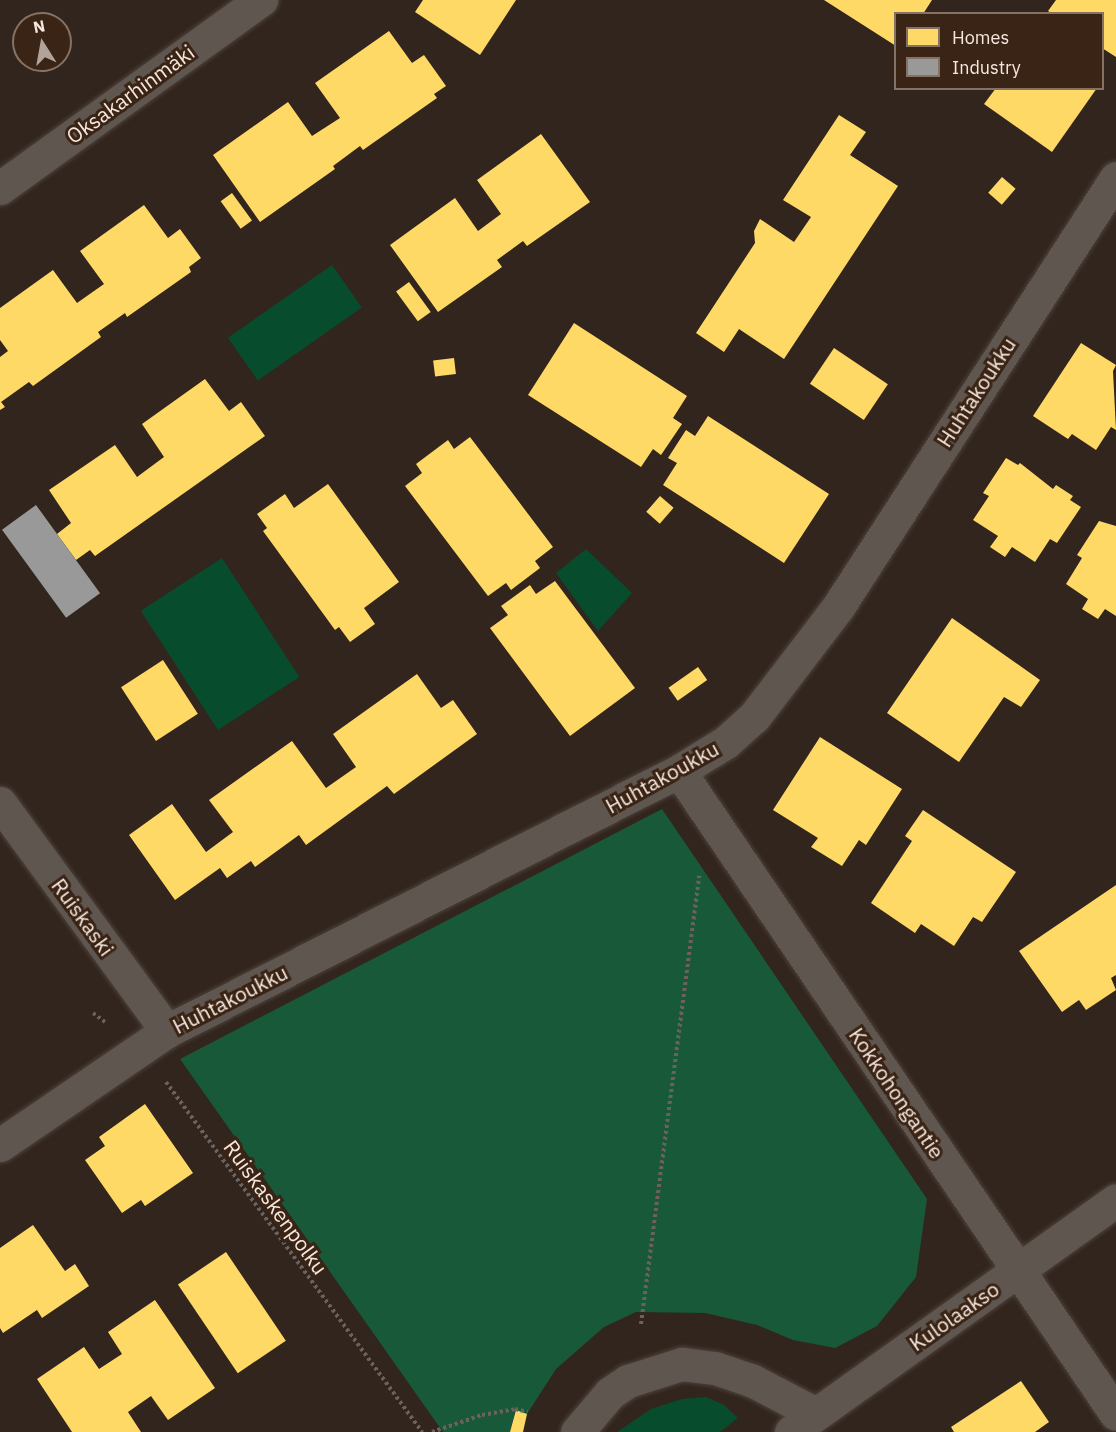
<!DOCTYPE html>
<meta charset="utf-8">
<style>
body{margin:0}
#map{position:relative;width:1116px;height:1432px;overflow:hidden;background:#32251d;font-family:"IBM Plex Sans",sans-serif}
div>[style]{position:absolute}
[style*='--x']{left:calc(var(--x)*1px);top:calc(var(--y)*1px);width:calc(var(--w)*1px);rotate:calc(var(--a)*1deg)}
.green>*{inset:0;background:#084c2e;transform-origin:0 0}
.forest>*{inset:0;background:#175939}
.homes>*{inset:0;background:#ffd966;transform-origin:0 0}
.industry>*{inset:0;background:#999;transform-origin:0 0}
.path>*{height:4px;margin-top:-2px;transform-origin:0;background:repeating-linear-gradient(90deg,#6b625d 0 3px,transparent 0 6px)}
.roads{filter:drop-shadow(0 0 2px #4d423c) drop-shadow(0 0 2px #4d423c)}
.minor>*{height:33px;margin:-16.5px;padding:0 16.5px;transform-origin:16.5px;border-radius:16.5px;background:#5f5650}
span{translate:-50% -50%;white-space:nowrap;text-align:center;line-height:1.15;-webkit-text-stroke:6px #3a2415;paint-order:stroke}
.street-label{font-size:21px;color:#f7e7de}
.legend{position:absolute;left:894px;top:12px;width:210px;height:78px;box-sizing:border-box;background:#3a2415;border:2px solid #867265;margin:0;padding:8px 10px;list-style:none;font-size:18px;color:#f7e7de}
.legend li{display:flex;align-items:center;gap:12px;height:30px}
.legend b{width:30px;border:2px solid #867265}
.north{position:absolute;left:12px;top:12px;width:60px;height:60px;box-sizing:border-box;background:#3a2415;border:2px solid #867265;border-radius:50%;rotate:349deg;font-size:16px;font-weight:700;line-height:24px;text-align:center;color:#f7e7de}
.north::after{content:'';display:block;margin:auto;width:21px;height:27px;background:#b2a39a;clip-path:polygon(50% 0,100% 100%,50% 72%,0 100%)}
</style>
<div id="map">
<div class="green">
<i style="left:332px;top:265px;width:52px;height:127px;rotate:55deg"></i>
<i style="clip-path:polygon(586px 549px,632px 593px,598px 631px,556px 573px)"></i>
<i style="left:222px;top:558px;width:142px;height:97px;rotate:57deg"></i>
<i style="clip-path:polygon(706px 1397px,724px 1405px,738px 1418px,720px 1432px,617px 1432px,651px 1409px,682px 1399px)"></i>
</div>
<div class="forest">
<i style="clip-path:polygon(662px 809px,927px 1199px,916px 1277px,877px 1326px,835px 1348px,793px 1340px,757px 1325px,705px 1313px,636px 1312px,604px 1327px,556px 1369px,527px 1414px,515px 1412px,510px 1432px,443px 1432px,180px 1059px)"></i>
</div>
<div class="homes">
<i style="clip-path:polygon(423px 0,516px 0,480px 55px,415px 12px)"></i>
<i style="clip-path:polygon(824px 0,932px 0,923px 14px,896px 14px,896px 46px)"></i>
<i style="clip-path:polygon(1056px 0,1116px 0,1116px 57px,1102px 48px,1102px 14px,1053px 14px,1048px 11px)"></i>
<i style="clip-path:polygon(389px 31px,412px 63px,424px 55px,446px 86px,434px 94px,437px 98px,363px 150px,360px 146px,333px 166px,335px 169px,260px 222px,213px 155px,288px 102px,312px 136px,340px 118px,315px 83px)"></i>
<i style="clip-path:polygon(996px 88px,1097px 88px,1052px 152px,984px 104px)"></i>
<i style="clip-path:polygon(839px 115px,866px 132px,850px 155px,898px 186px,784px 359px,739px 329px,724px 352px,696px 333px,755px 243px,754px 231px,760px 219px,794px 242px,811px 217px,783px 200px)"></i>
<i style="clip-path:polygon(541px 134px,590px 202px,527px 246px,523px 241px,497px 260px,502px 267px,438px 312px,390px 245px,455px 198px,478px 231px,501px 214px,477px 180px)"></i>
<i style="left:1002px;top:177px;width:18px;height:21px;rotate:41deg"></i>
<i style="left:232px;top:193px;width:34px;height:14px;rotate:54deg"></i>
<i style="clip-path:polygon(144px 205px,168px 238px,180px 229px,201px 258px,189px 267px,191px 272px,127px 317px,125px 313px,98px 332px,101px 337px,33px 386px,29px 382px,1px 402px,5px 407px,0 410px,0 357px,8px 351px,0 340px,0 308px,53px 270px,77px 303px,104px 284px,80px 251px)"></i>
<i style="left:409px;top:282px;width:37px;height:16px;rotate:54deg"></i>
<i style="clip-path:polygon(574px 323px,687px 396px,673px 418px,682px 424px,661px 455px,653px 449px,641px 467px,528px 395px)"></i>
<i style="clip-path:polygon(1081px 343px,1116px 365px,1113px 371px,1116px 430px,1111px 427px,1096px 450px,1072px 434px,1068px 439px,1033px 416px)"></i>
<i style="left:834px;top:348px;width:65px;height:43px;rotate:34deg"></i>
<i style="left:454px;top:358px;width:16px;height:21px;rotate:83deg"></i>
<i style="clip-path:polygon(205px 379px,229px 411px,241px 402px,265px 436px,95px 556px,90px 550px,76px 560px,57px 534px,71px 523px,49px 490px,115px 445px,137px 477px,164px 457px,142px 424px)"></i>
<i style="clip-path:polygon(708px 416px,829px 494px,784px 563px,663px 485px,677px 463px,668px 458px,686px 430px,695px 436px)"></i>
<i style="clip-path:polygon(470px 437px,553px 547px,535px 561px,540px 568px,511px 590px,506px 583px,488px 596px,405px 486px,422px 473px,416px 464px,448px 440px,454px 449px)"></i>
<i style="clip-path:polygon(1006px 458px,1018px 465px,1020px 463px,1053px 489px,1056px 485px,1073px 496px,1070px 500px,1081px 507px,1057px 543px,1050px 539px,1035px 562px,1012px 547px,1005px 557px,990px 547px,998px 536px,973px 520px,989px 496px,983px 493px)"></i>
<i style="clip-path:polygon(328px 484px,399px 582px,364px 608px,375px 624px,350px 642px,339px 627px,335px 630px,263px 531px,267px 528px,257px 514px,285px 494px,294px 508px)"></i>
<i style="left:660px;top:496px;width:18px;height:21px;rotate:41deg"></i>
<i style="clip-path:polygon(1099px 521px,1116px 526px,1116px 616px,1105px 609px,1098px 619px,1082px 609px,1088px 599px,1066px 584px,1082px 558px,1077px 555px)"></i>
<i style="clip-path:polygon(555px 581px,635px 688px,570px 736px,490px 628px,508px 615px,501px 606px,530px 585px,536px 594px)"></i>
<i style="clip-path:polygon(952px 618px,1040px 680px,1021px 707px,1004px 697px,959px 762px,887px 713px)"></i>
<i style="left:163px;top:660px;width:64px;height:50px;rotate:57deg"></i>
<i style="left:698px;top:667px;width:16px;height:36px;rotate:55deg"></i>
<i style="clip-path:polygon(417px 674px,441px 708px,453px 700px,477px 734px,394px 794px,387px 786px,306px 845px,299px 835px,255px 867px,251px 861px,227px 878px,220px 868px,175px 900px,129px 835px,172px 804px,206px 852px,233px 832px,209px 800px,292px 741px,326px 788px,356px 767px,333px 734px)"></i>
<i style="clip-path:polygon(820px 737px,902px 789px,866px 845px,859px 840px,842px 866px,811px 847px,818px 838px,773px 810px)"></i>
<i style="clip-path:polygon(923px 810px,1016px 872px,982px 922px,973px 917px,954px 946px,921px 924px,915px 933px,871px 903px,912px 841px,905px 836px)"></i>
<i style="clip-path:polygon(1116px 885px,1116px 975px,1111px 978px,1116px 990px,1086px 1010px,1079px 1000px,1062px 1012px,1019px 951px)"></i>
<i style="clip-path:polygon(145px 1104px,193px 1173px,145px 1206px,141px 1200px,122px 1213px,85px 1160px,105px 1146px,99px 1137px)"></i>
<i style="clip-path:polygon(33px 1225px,65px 1271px,75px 1264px,89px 1286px,42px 1318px,37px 1310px,3px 1333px,0 1328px,0 1248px)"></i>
<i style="left:226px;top:1252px;width:107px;height:58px;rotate:56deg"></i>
<i style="clip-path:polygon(155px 1300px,215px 1388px,168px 1420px,151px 1396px,128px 1412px,141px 1432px,72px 1432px,37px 1379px,84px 1347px,99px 1369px,122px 1354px,108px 1332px)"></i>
<i style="clip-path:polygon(1021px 1381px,1049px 1422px,1035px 1432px,954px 1432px,951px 1427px)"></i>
<i style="clip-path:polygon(516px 1410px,527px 1414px,523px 1432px,510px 1432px)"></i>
</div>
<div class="industry">
<i style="left:36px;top:505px;width:109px;height:42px;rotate:54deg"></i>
</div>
<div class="path">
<i style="--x:93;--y:1013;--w:15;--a:37"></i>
<i style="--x:166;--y:1082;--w:434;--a:53.8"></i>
<i style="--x:641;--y:1324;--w:452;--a:-82.6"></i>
<i style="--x:432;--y:1432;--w:53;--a:-18.8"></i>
<i style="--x:482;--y:1415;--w:34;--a:-10"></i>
<i style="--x:515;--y:1409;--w:13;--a:13"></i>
</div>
<div class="roads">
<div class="minor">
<i style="--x:0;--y:188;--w:322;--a:-35.8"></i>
<i style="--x:679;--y:771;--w:777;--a:55.8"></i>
<i style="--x:0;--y:803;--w:283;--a:53.8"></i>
<i style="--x:0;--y:1145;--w:202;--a:-34.3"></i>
<i style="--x:167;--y:1031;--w:574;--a:-26.92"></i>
<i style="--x:679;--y:771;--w:55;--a:-31.7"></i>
<i style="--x:726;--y:742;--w:38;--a:-42"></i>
<i style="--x:754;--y:717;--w:138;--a:-52.6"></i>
<i style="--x:838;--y:607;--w:511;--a:-57.06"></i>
<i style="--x:577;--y:1432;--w:51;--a:-49.8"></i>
<i style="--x:610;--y:1393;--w:22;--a:-34"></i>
<i style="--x:628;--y:1381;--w:57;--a:-17.5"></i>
<i style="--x:682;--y:1364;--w:33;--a:7"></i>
<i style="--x:715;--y:1368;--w:40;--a:18.9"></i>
<i style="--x:753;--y:1381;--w:71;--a:27.6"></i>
<i style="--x:791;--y:1432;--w:399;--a:-35.5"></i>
</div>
</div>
<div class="street-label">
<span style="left:130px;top:94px;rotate:-36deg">Oksakarhinmäki</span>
<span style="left:976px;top:392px;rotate:-57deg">Huhtakoukku</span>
<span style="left:662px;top:777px;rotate:-29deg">Huhtakoukku</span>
<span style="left:83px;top:917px;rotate:54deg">Ruiskaski</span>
<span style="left:230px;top:999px;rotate:-27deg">Huhtakoukku</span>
<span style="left:897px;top:1093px;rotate:56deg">Kokkohongantie</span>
<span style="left:276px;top:1207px;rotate:54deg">Ruiskaskenpolku</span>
<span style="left:954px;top:1316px;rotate:-35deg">Kulolaakso</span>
</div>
<ul class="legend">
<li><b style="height:16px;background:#ffd966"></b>Homes</li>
<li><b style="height:16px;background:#999"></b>Industry</li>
</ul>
<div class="north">N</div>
</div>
